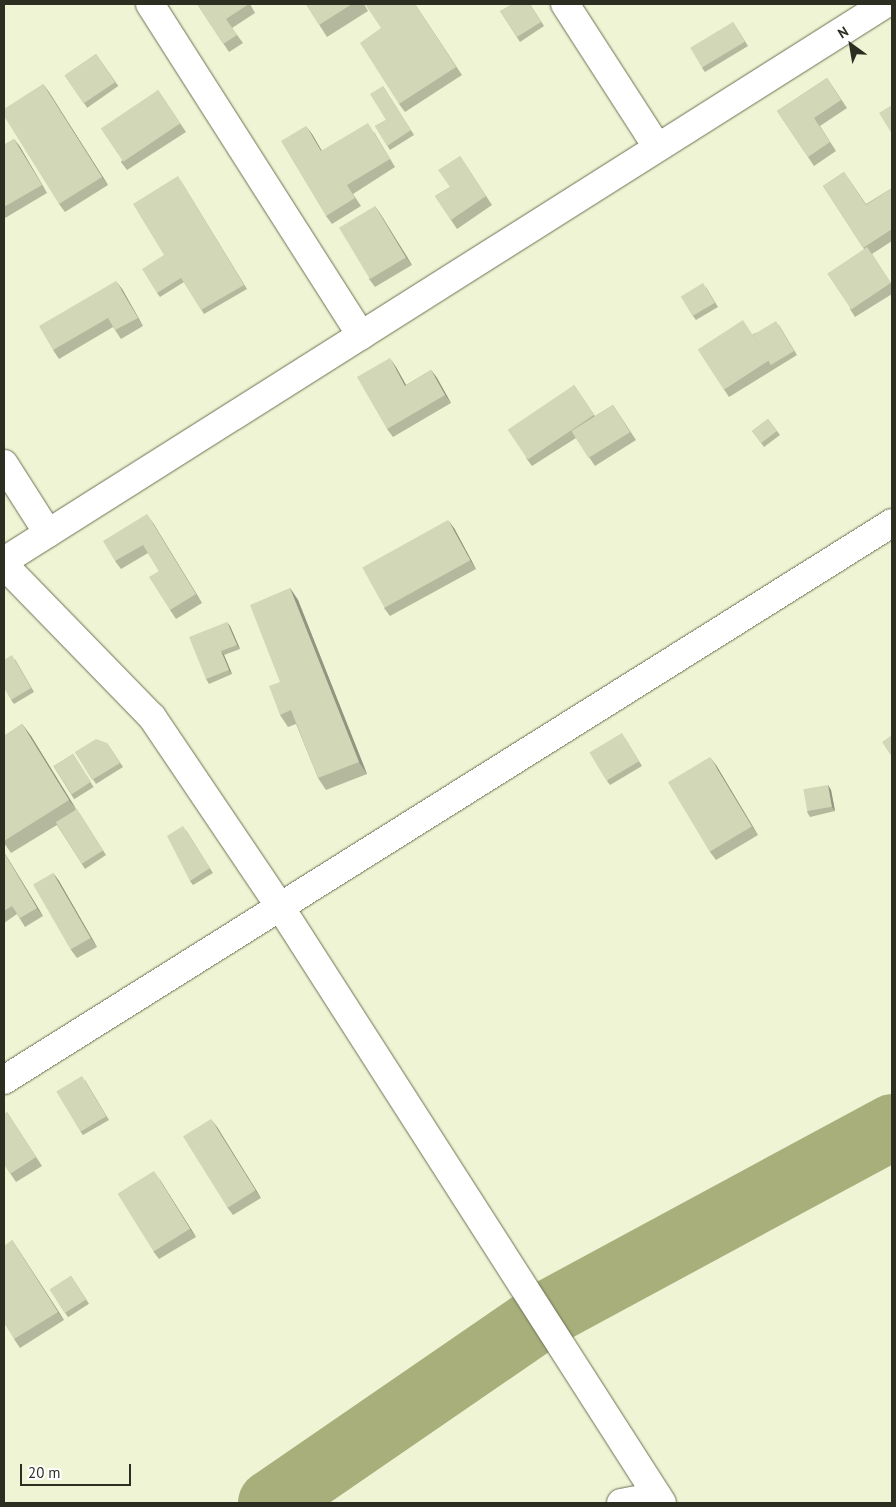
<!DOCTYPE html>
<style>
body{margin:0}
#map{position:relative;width:896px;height:1507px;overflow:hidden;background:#eff4d4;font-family:"PT Sans",sans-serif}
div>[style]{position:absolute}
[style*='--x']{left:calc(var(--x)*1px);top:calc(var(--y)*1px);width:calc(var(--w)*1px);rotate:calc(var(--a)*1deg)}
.river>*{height:66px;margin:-33px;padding:0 33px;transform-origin:33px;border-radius:33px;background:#a8af7b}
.roads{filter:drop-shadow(0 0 1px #6d7154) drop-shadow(0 0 1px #6d7154)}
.street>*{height:28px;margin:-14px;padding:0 14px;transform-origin:14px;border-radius:14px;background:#fff}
.wall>*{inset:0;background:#b4b99d;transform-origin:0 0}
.shaded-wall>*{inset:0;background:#929680}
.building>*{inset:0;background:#d1d7b7;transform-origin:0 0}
span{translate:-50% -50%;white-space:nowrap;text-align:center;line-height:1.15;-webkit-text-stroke:4px #fff;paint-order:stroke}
.frame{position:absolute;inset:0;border:5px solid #2c2e22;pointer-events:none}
.north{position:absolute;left:826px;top:20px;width:50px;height:50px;-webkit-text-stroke:4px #fff;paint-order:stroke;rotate:328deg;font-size:14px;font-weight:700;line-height:20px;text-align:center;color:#2c2e22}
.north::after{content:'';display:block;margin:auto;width:18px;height:22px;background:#2c2e22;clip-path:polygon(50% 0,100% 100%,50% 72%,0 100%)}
.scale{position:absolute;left:20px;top:1464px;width:111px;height:22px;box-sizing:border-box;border:2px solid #2c2e22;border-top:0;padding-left:6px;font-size:15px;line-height:18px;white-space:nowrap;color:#2c2e22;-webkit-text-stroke:4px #fff;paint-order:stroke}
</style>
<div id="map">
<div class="river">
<i style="--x:271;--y:1503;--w:330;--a:-34.5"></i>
<i style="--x:543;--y:1316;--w:397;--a:-28.4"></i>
</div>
<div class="roads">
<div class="street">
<i style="--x:150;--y:4;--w:393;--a:57.5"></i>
<i style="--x:565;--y:4;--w:170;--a:57.2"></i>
<i style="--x:4;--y:464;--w:82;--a:57.5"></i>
<i style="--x:4;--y:561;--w:1042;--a:-32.3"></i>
<i style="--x:4;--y:565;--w:212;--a:45.8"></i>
<i style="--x:152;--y:717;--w:227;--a:56"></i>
<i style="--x:279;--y:905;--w:710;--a:57.36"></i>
<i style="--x:4;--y:1080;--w:1048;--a:-32.1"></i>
<i style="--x:621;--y:1503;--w:37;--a:-11"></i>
</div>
</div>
<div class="wall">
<i style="clip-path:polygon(197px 4px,250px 4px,255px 13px,232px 28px,243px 43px,229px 52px)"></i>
<i style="clip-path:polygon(306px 4px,364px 4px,368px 11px,327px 37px)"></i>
<i style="clip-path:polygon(415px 4px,462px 75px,405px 112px,399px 104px,381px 28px)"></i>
<i style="clip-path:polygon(530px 4px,544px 26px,520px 42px,500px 11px)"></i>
<i style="clip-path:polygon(733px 22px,748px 46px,705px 72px,702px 68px)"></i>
<i style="left:96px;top:54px;width:39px;height:38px;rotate:55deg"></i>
<i style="clip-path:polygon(827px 78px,847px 108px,820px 126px,836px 151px,814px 166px,777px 111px)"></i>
<i style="clip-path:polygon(43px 84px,108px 185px,65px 212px,59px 204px)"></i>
<i style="clip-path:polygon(383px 86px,414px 135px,390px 150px,375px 126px,386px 120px)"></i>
<i style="clip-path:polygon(158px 90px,186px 132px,127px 170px,121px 162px)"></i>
<i style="clip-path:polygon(374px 132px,395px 167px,353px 194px,361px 206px,332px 224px,326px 216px,312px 134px,322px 151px)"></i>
<i style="clip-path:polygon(14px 139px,20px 147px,47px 193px,5px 218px,4px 217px,4px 145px)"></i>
<i style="clip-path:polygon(460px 156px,492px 205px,457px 229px,435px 196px,450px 187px)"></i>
<i style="clip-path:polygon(844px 172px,866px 204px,892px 188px,892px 241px,872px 254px,892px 285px,892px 294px,855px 317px,850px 309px,864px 249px,823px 186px)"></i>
<i style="clip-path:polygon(181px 181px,247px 289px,204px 314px,184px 282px,160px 297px,157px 293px)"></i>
<i style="clip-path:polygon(375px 206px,381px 215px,412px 265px,375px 287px,369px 279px)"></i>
<i style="clip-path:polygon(706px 287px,718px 307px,696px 320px,693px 316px)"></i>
<i style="clip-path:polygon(122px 289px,143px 326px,121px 339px,113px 327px,59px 359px,53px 350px)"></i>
<i style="clip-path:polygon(779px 325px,797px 355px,729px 397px,723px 388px,753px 334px)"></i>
<i style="clip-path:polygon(396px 367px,406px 385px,431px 370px,437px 378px,451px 403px,393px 437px,387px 429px)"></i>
<i style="clip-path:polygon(574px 385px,595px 416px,613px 405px,636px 440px,595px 466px,576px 438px,532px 466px,526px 458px)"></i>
<i style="left:768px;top:419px;width:20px;height:20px;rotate:53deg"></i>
<i style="clip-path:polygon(153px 523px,202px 603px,176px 619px,170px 610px,159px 571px,148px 553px,121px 569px,115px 561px)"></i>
<i style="clip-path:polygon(454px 528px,476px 569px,390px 616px,384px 608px)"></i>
<i style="clip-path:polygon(290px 588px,298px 600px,367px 774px,326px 790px,318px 778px,296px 724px,288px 727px,280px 715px)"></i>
<i style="clip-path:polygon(230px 626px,240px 649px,224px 655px,232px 674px,209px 684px,206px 679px)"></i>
<i style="clip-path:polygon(15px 659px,34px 692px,14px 704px,11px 700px)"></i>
<i style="clip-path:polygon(22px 724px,31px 736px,76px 810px,80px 814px,106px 855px,85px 869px,57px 825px,11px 853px,4px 843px,4px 736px)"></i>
<i style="clip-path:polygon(625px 738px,642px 766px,610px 785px,607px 781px)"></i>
<i style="clip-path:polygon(107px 743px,123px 767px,96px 784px,75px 752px)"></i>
<i style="left:73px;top:754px;width:39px;height:23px;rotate:58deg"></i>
<i style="clip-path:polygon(716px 765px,758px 835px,716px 860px,710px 852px)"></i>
<i style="clip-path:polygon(828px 785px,831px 790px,835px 811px,810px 817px,807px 812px)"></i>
<i style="clip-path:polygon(186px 830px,213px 873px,193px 885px,190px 881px)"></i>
<i style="clip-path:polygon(4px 852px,43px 916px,25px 927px,17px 914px,4px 923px)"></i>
<i style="clip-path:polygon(53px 873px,59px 881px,97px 947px,77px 958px,71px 950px)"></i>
<i style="clip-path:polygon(85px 1080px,109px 1120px,83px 1135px,80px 1131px)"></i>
<i style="clip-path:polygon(7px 1112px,42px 1166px,16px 1182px,4px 1164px)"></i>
<i style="clip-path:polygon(217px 1127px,261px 1198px,233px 1215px,227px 1207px)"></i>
<i style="clip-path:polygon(160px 1180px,196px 1237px,159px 1259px,153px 1251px)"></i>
<i style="clip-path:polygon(12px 1240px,64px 1320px,20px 1348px,14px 1339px)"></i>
<i style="left:71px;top:1276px;width:33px;height:25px;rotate:57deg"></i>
</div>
<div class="shaded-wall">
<i style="clip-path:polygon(43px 84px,49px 92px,108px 185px,102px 177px)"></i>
<i style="clip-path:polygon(306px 126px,312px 134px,327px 160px,321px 151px)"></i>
<i style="clip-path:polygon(14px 139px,20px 147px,47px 193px,42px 185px)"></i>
<i style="clip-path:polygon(375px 206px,381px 215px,412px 265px,406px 257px)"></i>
<i style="clip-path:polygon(116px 281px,122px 289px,143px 326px,138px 318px)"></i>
<i style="clip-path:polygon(390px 358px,396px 367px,411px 394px,405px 386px)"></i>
<i style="clip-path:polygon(431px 370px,437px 378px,451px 403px,445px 395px)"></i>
<i style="clip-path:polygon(147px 514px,153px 523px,202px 603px,196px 594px)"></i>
<i style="clip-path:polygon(448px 520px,454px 528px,476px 569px,470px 560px)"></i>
<i style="clip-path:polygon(290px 588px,298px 600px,367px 774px,359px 762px)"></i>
<i style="clip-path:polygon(227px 622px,230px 626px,240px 649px,237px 645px)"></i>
<i style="clip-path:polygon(221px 651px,224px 655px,232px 674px,229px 670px)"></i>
<i style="clip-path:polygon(22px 724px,31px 736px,78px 812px,69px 800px)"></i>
<i style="clip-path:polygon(710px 757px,716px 765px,758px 835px,752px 826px)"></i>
<i style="clip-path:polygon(828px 785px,831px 790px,835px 811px,832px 807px)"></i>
<i style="clip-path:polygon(4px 852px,43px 916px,37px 908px)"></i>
<i style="clip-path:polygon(53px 873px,59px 881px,97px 947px,91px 938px)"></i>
<i style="clip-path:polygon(211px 1119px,217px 1127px,261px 1198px,255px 1190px)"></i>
<i style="clip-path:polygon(154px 1171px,160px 1180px,196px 1237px,190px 1229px)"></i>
<i style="clip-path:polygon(12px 1240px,18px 1249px,64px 1320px,58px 1312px)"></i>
</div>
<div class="building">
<i style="clip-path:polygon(197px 4px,249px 4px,226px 19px,237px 35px,223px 44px)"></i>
<i style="clip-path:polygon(306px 4px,352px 4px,319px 25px)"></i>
<i style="clip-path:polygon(365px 4px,415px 4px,456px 67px,399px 104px,360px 43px,381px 28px)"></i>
<i style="clip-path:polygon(512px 4px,530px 4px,541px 22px,517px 37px,500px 11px)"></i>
<i style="left:733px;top:22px;width:23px;height:50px;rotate:59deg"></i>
<i style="left:96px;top:54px;width:34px;height:38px;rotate:56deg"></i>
<i style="clip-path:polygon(827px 78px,841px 100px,814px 118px,830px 142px,808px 157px,777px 111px)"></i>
<i style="clip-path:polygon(43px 84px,102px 177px,59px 204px,4px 116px,4px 109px)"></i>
<i style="clip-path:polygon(383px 86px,411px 130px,387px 146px,375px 126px,386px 120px,370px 94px)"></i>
<i style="left:158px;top:90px;width:40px;height:69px;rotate:56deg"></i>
<i style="clip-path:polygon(892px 105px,892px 134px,879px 113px)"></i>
<i style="clip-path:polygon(368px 123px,390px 159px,347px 185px,355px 198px,326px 216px,281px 141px,306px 126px,321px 151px)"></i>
<i style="clip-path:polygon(14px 139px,42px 185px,4px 207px,4px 145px)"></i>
<i style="clip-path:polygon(460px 156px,486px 196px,451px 220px,435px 196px,450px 187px,438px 170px)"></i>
<i style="clip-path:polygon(844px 172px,866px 205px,892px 188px,892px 229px,863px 248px,823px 186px)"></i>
<i style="clip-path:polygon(178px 176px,244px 285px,201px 310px,181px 278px,157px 293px,142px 269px,164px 255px,133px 204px)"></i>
<i style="left:375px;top:206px;width:60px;height:42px;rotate:59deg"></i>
<i style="left:867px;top:247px;width:43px;height:48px;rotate:56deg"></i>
<i style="clip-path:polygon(116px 281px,138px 318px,115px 330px,108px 318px,53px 350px,39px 326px)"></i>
<i style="left:703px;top:283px;width:23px;height:26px;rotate:59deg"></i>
<i style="left:743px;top:320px;width:48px;height:54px;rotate:57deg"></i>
<i style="left:776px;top:321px;width:35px;height:27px;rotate:59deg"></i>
<i style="clip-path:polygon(390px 358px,405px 386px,431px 370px,445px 395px,387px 429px,357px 377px)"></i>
<i style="left:574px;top:385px;width:36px;height:80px;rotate:56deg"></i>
<i style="left:613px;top:405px;width:32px;height:49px;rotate:58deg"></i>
<i style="left:768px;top:419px;width:15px;height:20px;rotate:53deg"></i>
<i style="clip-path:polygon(147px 514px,196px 594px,170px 610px,149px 577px,159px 571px,143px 545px,115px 561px,103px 541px)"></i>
<i style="left:448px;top:520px;width:46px;height:98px;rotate:61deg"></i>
<i style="clip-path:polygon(290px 588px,359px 762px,318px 778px,291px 710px,280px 715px,269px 686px,280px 682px,250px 605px)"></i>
<i style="clip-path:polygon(227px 622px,237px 645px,221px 651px,229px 670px,206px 679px,189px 637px)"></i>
<i style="clip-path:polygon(12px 655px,31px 688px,11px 700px,4px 688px,4px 660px)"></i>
<i style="clip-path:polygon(22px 724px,69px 800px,4px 841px,4px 736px)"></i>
<i style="left:622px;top:733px;width:33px;height:38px;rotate:59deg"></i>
<i style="clip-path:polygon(892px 735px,892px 757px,882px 742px)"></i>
<i style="clip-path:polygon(96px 739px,107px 743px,120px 763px,92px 780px,75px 752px)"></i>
<i style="left:73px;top:754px;width:33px;height:23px;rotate:57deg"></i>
<i style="left:710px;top:757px;width:81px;height:49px;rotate:59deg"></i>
<i style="left:828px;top:785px;width:22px;height:25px;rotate:80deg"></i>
<i style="left:77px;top:809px;width:49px;height:25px;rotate:58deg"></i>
<i style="clip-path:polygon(183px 826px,210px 868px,190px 881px,167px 836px)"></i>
<i style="clip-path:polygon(4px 853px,37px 908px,20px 918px,12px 906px,4px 911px)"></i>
<i style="left:53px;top:873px;width:75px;height:23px;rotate:60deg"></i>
<i style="left:82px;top:1076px;width:47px;height:30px;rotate:59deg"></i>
<i style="clip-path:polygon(7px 1112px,36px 1157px,10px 1174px,4px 1164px,4px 1114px)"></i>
<i style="left:211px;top:1119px;width:84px;height:33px;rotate:58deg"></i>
<i style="left:154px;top:1171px;width:68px;height:43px;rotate:58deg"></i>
<i style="clip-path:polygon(12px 1240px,58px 1312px,14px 1339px,4px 1323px,4px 1246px)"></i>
<i style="left:71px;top:1276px;width:28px;height:25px;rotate:58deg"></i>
</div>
<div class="frame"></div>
<div class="north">N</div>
<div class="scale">20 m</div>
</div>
